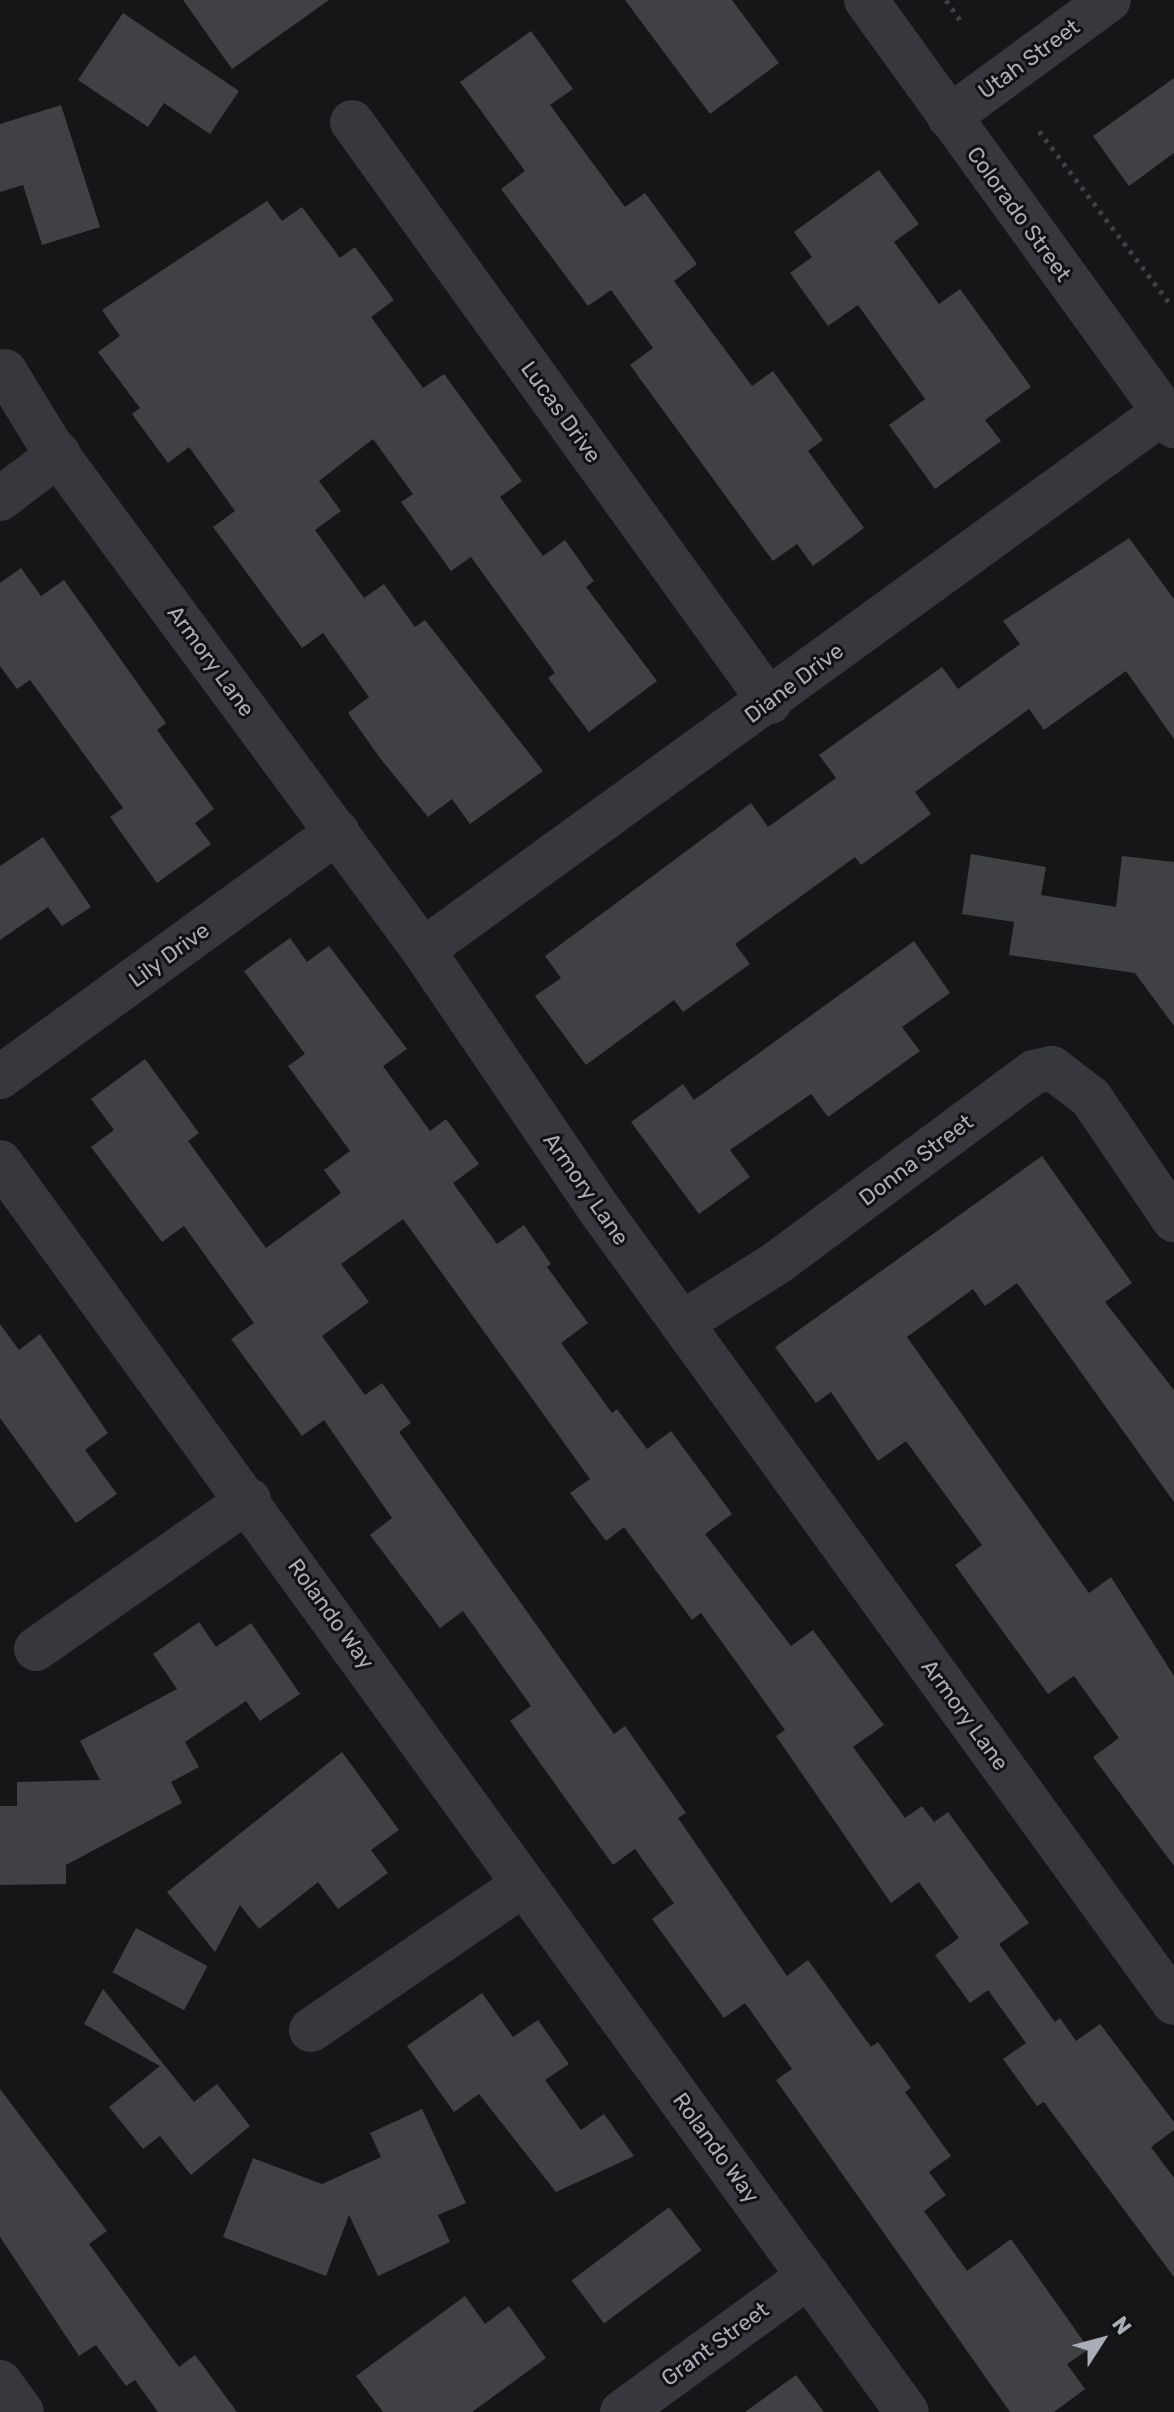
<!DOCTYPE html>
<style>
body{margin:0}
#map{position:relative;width:1174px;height:2412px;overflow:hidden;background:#161618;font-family:Rubik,sans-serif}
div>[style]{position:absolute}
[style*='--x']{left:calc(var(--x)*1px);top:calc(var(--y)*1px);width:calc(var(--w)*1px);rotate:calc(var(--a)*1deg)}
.building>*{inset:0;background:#404145;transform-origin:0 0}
.path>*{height:5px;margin-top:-2.5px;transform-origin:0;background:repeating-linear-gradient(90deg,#3d3f44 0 4px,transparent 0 10px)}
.minor>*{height:44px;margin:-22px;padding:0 22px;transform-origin:22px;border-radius:22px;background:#37383d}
.tertiary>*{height:44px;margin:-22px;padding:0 22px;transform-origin:22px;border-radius:22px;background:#37383d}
span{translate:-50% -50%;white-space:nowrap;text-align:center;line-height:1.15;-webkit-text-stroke:6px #111113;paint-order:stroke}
.street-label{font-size:22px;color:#a8adb8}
.north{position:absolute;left:1062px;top:2300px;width:80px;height:80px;-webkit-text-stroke:6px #111113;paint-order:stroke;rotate:54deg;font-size:22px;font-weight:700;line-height:32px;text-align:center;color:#a8adb8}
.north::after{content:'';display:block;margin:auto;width:28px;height:36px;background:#a8adb8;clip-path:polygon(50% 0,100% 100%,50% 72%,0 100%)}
</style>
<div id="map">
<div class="building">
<i style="clip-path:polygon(183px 0,329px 0,232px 69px)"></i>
<i style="clip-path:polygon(625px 0,732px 0,779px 63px,710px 114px)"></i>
<i style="clip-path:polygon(123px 13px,239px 91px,210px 134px,164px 103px,148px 127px,78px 80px)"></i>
<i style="clip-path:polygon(531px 31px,573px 89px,550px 105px,625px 207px,645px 193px,697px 264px,674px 281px,752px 386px,773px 371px,823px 440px,808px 451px,864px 528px,813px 566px,797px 544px,773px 561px,630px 365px,653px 348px,611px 290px,588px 306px,501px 189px,525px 171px,460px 82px)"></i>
<i style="clip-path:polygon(1174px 78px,1174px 153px,1129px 186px,1093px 136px)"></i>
<i style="clip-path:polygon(61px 105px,100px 227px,42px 245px,23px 185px,0 192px,0 124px)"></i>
<i style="clip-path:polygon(879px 170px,919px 224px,894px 242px,939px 304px,960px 289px,1031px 387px,985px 420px,1001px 441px,935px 489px,889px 425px,925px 399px,858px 305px,828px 326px,790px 273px,812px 257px,794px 232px)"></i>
<i style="clip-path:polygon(267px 201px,282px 221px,302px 207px,340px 258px,355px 247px,394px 300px,371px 317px,423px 388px,444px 374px,522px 481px,500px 497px,543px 556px,565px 540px,594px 581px,586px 587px,657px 681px,589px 732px,548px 678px,555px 673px,471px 557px,451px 571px,401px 502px,413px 494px,373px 439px,319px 481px,341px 511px,315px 530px,364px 598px,384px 584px,415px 627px,425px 620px,543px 771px,470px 824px,452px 799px,428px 817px,380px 758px,348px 713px,369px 697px,323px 633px,302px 648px,213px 527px,235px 511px,189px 447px,168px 463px,132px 414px,140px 408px,98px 352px,120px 336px,102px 310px)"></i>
<i style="clip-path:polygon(1129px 538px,1174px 599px,1174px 739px,1126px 671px,1044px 730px,1029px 709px,915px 792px,931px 814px,861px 865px,855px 857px,735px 944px,750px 964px,683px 1012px,674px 1000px,586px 1065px,535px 996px,561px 978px,545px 956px,751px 803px,768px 827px,836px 778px,819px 755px,942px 667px,958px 689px,1020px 644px,1003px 621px)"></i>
<i style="clip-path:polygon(21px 568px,41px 596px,64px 580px,166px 723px,157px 730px,214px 809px,195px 823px,211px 844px,157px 883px,110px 817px,123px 808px,30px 680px,17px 689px,0 666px,0 583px)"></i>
<i style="clip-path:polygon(43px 837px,91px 907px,62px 926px,48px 907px,0 940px,0 866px)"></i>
<i style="clip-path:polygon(971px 854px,1046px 867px,1041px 895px,1116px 907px,1122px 856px,1174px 862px,1174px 1026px,1135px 973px,1009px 955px,1014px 922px,962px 914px)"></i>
<i style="clip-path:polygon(290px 938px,307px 962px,329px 946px,407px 1049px,383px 1066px,430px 1131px,446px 1119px,479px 1164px,453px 1183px,497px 1244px,524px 1225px,551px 1264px,547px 1267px,588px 1323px,561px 1343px,612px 1413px,617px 1409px,647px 1449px,671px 1431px,732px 1514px,705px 1534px,791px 1646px,813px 1630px,884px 1725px,853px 1747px,905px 1818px,922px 1806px,934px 1822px,948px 1812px,1029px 1923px,999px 1944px,1055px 2022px,1060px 2018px,1076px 2041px,1100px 2024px,1174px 2122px,1174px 2130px,1151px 2147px,1174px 2178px,1174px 2277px,1044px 2102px,1037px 2106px,1003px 2059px,1026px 2043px,988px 1990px,970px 2003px,935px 1955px,959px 1938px,919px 1882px,891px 1903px,776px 1736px,785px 1730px,701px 1613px,692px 1620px,624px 1527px,606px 1541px,570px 1493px,590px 1479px,403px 1219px,341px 1264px,369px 1302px,322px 1336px,365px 1395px,382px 1383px,411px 1423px,399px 1432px,614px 1734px,625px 1726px,686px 1813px,678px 1818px,787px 1976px,808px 1960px,871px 2047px,878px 2042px,911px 2088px,905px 2092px,951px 2156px,929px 2172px,946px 2195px,924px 2211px,967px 2271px,1011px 2239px,1089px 2349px,1067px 2364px,1085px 2389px,1054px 2412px,1010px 2412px,776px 2080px,792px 2069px,745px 2003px,724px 2018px,652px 1919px,674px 1903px,635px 1849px,613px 1865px,510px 1721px,531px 1706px,463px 1611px,440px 1628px,370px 1535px,392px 1518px,324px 1420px,302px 1436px,231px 1339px,254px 1323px,184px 1226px,162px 1242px,91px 1147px,114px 1130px,91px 1099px,145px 1059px,199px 1133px,188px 1141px,266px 1248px,341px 1193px,324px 1170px,350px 1151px,288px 1066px,305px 1054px,244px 971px)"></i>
<i style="clip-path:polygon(914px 941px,950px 993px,902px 1027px,920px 1051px,828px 1117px,811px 1094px,730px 1150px,750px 1177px,699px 1214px,631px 1122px,683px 1084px,694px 1100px)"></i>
<i style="clip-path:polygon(1042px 1156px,1132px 1283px,1105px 1302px,1174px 1390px,1174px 1502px,1017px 1283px,985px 1306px,973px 1289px,907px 1337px,1089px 1593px,1111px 1577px,1174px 1676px,1174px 1866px,1093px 1757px,1119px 1738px,1074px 1676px,1048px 1694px,955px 1565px,982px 1545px,906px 1441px,878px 1461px,831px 1392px,816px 1403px,775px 1347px)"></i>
<i style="clip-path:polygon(0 1324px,19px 1350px,40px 1334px,108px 1433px,85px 1450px,117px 1494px,76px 1523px,0 1418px)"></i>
<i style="clip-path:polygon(199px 1622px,216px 1647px,251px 1623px,300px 1694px,260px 1721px,246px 1701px,185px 1742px,199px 1767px,171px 1782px,182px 1803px,66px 1865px,66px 1884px,0 1885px,0 1806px,17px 1806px,17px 1782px,100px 1780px,80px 1741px,177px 1689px,153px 1654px)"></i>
<i style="clip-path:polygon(342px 1752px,399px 1830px,371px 1850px,388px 1873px,338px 1909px,318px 1882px,259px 1929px,240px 1905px,215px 1952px,167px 1892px)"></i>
<i style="left:136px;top:1928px;width:81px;height:50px;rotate:28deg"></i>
<i style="clip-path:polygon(103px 1989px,194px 2102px,217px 2084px,250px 2126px,191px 2175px,160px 2136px,143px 2149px,109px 2107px,160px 2066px,84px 2024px)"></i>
<i style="clip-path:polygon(482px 1993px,513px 2037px,538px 2020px,569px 2064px,545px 2080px,581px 2130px,604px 2114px,634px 2156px,556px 2192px,479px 2094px,454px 2112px,407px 2046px)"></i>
<i style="clip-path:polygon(0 2089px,107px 2231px,89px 2244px,179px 2367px,195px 2355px,237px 2412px,158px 2412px,135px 2380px,126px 2386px,96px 2345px,79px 2356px,0 2237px)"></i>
<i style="clip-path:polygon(422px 2109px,466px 2203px,438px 2215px,450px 2242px,378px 2276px,349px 2215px,326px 2276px,223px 2237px,253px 2158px,322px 2184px,381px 2157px,370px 2133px)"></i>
<i style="left:669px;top:2207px;width:54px;height:122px;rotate:53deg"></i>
<i style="clip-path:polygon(465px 2296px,485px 2324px,509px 2306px,546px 2358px,472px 2412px,383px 2412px,356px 2376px)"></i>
<i style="clip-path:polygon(796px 2375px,824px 2412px,745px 2412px)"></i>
</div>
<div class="path">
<i style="--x:946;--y:0;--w:29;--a:55"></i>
<i style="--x:1039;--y:131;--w:220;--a:52.8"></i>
</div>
<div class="minor">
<i style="--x:949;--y:117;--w:198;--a:-36.2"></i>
<i style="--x:352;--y:122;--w:715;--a:54.22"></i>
<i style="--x:5;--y:371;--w:84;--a:58.6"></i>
<i style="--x:49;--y:443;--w:630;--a:53.58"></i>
<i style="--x:423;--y:950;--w:313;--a:55.8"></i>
<i style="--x:599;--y:1209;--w:980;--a:54.09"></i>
<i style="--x:0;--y:499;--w:74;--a:-37.3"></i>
<i style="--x:423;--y:950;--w:916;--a:-35.98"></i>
<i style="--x:0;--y:1077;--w:417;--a:-36"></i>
<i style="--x:0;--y:1162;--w:1544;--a:54.04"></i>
<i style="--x:682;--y:1323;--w:114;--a:-32.4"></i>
<i style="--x:778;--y:1262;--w:319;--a:-36.6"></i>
<i style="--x:1034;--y:1072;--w:18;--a:-13"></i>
<i style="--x:1052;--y:1068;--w:49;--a:37.6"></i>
<i style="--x:1091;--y:1098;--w:148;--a:55.8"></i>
<i style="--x:36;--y:1649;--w:260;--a:-35"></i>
<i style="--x:311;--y:2030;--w:258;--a:-34.4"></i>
<i style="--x:0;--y:2382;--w:37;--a:54"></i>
<i style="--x:622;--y:2412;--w:231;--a:-36"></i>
</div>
<div class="tertiary">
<i style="--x:866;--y:0;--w:526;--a:54.13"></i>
</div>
<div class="street-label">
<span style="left:1029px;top:59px;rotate:-36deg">Utah Street</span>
<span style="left:1019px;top:214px;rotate:54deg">Colorado Street</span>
<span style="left:561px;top:412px;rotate:54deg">Lucas Drive</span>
<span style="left:211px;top:661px;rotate:54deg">Armory Lane</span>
<span style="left:794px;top:683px;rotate:-37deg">Diane Drive</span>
<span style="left:169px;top:955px;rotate:-36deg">Lily Drive</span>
<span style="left:916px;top:1160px;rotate:-37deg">Donna Street</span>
<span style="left:586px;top:1189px;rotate:55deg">Armory Lane</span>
<span style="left:331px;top:1614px;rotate:54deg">Rolando Way</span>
<span style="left:965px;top:1715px;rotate:54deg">Armory Lane</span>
<span style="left:716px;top:2148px;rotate:54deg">Rolando Way</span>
<span style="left:715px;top:2344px;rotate:-36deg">Grant Street</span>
</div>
<div class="north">N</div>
</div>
